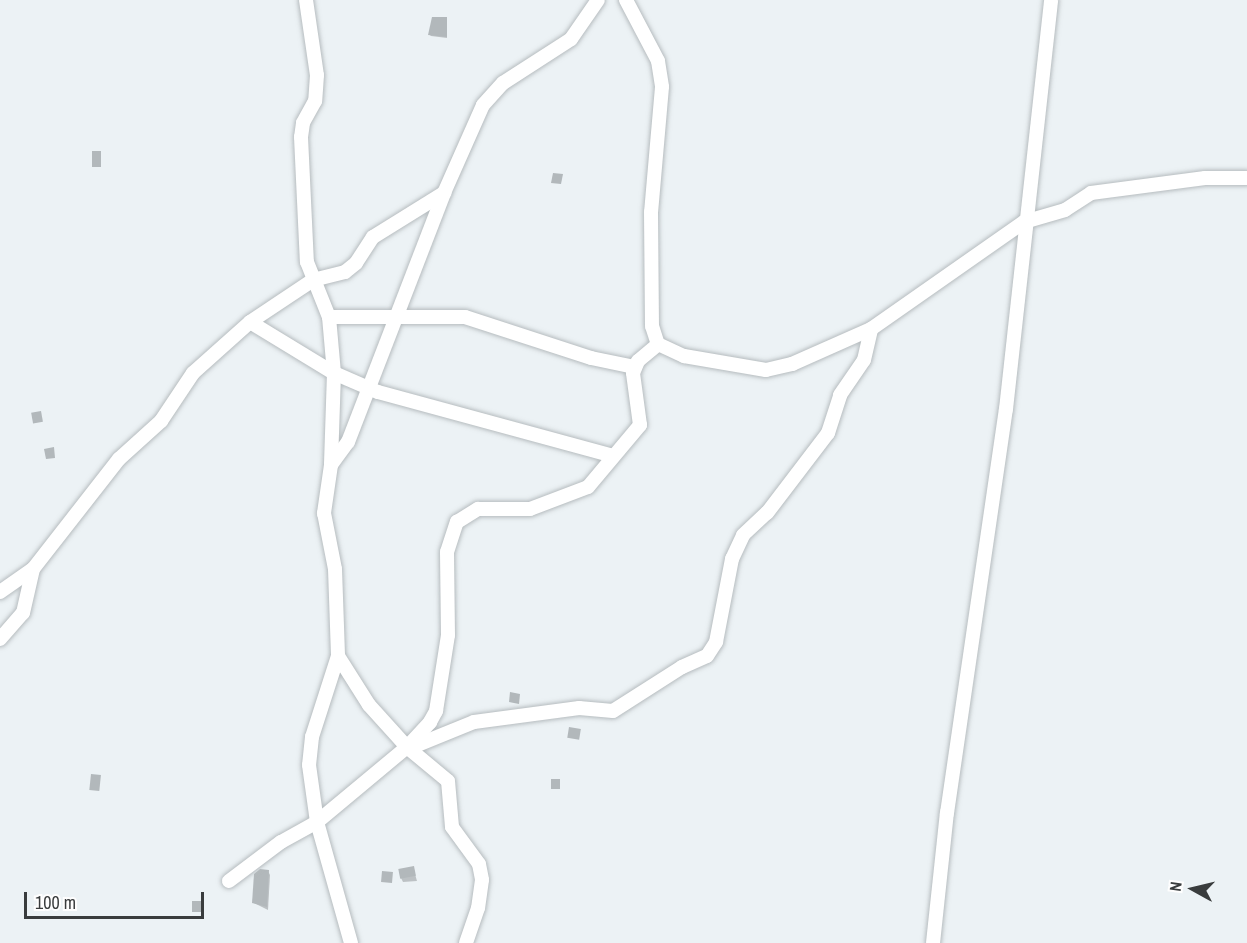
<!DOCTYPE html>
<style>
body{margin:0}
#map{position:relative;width:1247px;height:943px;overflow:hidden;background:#ecf2f5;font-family:"Archivo Narrow",sans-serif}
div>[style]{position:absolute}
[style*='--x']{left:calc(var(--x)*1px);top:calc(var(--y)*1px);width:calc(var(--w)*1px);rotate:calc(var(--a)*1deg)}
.shadow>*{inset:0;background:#0003}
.building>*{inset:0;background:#b2b8bb;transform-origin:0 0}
.roads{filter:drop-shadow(0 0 2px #b6bcbf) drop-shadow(0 0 2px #b6bcbf)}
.street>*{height:14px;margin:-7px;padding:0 7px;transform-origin:7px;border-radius:7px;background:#fff}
span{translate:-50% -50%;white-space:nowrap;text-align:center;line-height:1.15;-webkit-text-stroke:5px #fefefe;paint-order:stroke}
.north{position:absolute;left:1163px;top:859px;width:60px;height:60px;-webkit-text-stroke:4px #fefefe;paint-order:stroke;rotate:278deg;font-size:16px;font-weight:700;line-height:24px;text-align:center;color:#393c3d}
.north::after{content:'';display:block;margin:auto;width:21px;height:27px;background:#393c3d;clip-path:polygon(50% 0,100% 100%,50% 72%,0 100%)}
.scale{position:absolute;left:24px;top:892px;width:180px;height:27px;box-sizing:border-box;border:3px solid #393c3d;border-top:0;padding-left:8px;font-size:18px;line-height:21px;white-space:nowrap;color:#393c3d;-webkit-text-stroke:4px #fefefe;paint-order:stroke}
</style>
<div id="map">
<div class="shadow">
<i style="clip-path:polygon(447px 19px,447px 38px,431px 36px,430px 35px)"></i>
<i style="clip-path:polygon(413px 867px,417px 881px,403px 882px,401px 878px)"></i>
<i style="clip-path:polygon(268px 871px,270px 875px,268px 910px,254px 903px)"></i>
</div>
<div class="building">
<i style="clip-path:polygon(432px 17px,447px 17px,447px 37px,428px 35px)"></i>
<i style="left:92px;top:151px;width:9px;height:16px"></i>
<i style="clip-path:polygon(553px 173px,563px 174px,561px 184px,551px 183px)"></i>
<i style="left:41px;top:411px;width:11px;height:10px;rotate:80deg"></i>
<i style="clip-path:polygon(54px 447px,55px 458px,46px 459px,44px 449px)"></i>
<i style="clip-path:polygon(510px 692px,520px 694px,519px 704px,509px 702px)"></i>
<i style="left:569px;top:727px;width:12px;height:11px;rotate:9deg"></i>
<i style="left:91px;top:774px;width:10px;height:16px;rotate:6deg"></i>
<i style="left:551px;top:779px;width:9px;height:10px"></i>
<i style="left:414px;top:866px;width:10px;height:16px;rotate:79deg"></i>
<i style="clip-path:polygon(260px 869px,269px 870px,267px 907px,252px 903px,254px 874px)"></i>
<i style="left:382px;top:871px;width:11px;height:11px;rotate:5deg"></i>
<i style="left:192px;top:901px;width:11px;height:11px"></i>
</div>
<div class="roads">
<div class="street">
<i style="--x:306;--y:0;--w:76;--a:81.7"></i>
<i style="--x:317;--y:75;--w:26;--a:94"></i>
<i style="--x:315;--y:101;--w:25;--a:119"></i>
<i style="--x:303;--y:123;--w:14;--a:98"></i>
<i style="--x:301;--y:137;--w:125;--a:87.3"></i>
<i style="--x:307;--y:262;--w:59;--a:68.2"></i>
<i style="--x:329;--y:317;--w:56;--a:84.9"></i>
<i style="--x:334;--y:373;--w:92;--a:91.9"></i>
<i style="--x:331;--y:465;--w:49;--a:98.3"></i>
<i style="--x:324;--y:513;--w:57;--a:78.9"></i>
<i style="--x:335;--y:569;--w:87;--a:88"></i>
<i style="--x:338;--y:656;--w:85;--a:107.8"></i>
<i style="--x:312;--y:737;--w:28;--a:96"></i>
<i style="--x:309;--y:765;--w:58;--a:82"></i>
<i style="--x:317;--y:822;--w:126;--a:74.3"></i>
<i style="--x:626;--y:0;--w:69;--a:62.3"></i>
<i style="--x:658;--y:61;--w:26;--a:81"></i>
<i style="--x:662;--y:87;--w:125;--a:95"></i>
<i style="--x:651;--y:212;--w:114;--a:89.5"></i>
<i style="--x:652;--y:326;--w:19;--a:72"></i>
<i style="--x:658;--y:344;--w:29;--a:25"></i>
<i style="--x:684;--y:356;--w:83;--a:9.7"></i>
<i style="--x:766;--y:370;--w:27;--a:-13"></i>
<i style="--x:792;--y:364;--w:86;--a:-23.9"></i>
<i style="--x:871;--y:329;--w:187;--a:-35"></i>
<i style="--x:1024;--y:222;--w:43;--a:-16.3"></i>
<i style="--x:1065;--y:210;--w:31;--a:-33"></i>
<i style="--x:1091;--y:193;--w:115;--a:-7.5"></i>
<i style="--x:1205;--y:178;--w:42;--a:0"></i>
<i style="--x:329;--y:317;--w:136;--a:0"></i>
<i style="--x:465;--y:317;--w:133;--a:18"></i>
<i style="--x:591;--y:358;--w:45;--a:11.6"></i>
<i style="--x:250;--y:322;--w:98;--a:31.3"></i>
<i style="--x:334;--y:373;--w:48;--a:23.4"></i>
<i style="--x:378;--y:392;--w:244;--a:15.2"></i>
<i style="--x:331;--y:465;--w:29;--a:-54"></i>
<i style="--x:348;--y:442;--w:267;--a:-68.9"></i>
<i style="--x:444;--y:193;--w:96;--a:-66.1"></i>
<i style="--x:483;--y:105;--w:30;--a:-48"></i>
<i style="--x:503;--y:83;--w:81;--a:-32.9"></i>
<i style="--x:571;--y:39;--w:47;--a:-55.3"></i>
<i style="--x:0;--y:592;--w:40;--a:-34.9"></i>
<i style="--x:33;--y:569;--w:140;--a:-52"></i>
<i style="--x:119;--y:459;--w:57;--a:-42.1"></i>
<i style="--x:161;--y:421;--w:58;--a:-56.3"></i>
<i style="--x:193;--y:373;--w:76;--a:-41.8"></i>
<i style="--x:250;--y:322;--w:76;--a:-33.7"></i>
<i style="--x:313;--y:280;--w:33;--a:-14"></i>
<i style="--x:345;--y:272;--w:14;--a:-39"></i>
<i style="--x:356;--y:263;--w:31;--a:-57"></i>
<i style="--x:373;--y:237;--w:84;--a:-31.8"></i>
<i style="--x:0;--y:639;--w:35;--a:-49"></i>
<i style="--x:23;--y:613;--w:45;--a:-77.2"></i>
<i style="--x:338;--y:656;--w:58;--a:57.7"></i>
<i style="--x:369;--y:705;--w:57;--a:47.9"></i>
<i style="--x:407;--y:747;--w:53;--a:39.7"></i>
<i style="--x:448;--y:781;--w:46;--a:85"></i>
<i style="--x:452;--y:827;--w:46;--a:53.9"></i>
<i style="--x:479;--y:864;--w:16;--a:79"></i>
<i style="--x:482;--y:880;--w:28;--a:98"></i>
<i style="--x:478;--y:908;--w:37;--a:109"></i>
<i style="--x:410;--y:748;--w:69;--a:-22.1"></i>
<i style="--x:474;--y:722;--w:106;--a:-7.6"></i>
<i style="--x:579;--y:708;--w:34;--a:5"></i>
<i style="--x:613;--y:711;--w:82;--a:-32.5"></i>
<i style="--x:682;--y:667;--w:27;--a:-24"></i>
<i style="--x:707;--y:656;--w:17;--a:-57"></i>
<i style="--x:716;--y:642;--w:85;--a:-79.1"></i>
<i style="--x:732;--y:559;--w:26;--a:-65"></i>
<i style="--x:743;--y:535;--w:33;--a:-43"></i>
<i style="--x:767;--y:513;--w:101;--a:-52.7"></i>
<i style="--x:828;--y:433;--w:40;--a:-72"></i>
<i style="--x:840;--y:395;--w:42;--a:-55.6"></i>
<i style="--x:864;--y:360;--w:32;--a:-77"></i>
<i style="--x:229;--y:881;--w:65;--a:-36.9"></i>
<i style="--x:281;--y:842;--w:41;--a:-29.1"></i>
<i style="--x:317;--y:822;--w:117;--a:-39.8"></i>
<i style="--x:407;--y:747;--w:34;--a:-47"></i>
<i style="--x:430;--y:722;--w:13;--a:-61"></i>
<i style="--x:436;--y:711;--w:77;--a:-81"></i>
<i style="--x:448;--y:635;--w:83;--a:-90.7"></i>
<i style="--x:447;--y:552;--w:32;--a:-72"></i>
<i style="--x:457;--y:522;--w:25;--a:-32"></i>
<i style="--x:478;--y:509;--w:52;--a:0"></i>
<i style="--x:530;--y:509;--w:62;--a:-20.8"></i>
<i style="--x:588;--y:487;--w:81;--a:-50"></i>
<i style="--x:640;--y:425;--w:52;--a:-97.7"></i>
<i style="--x:633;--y:373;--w:13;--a:-67"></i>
<i style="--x:638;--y:361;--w:26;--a:-40"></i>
<i style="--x:933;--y:943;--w:131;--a:-83.9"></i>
<i style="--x:947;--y:813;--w:408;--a:-81.7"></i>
<i style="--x:1006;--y:409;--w:411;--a:-83.7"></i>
</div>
</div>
<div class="north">N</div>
<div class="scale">100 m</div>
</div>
